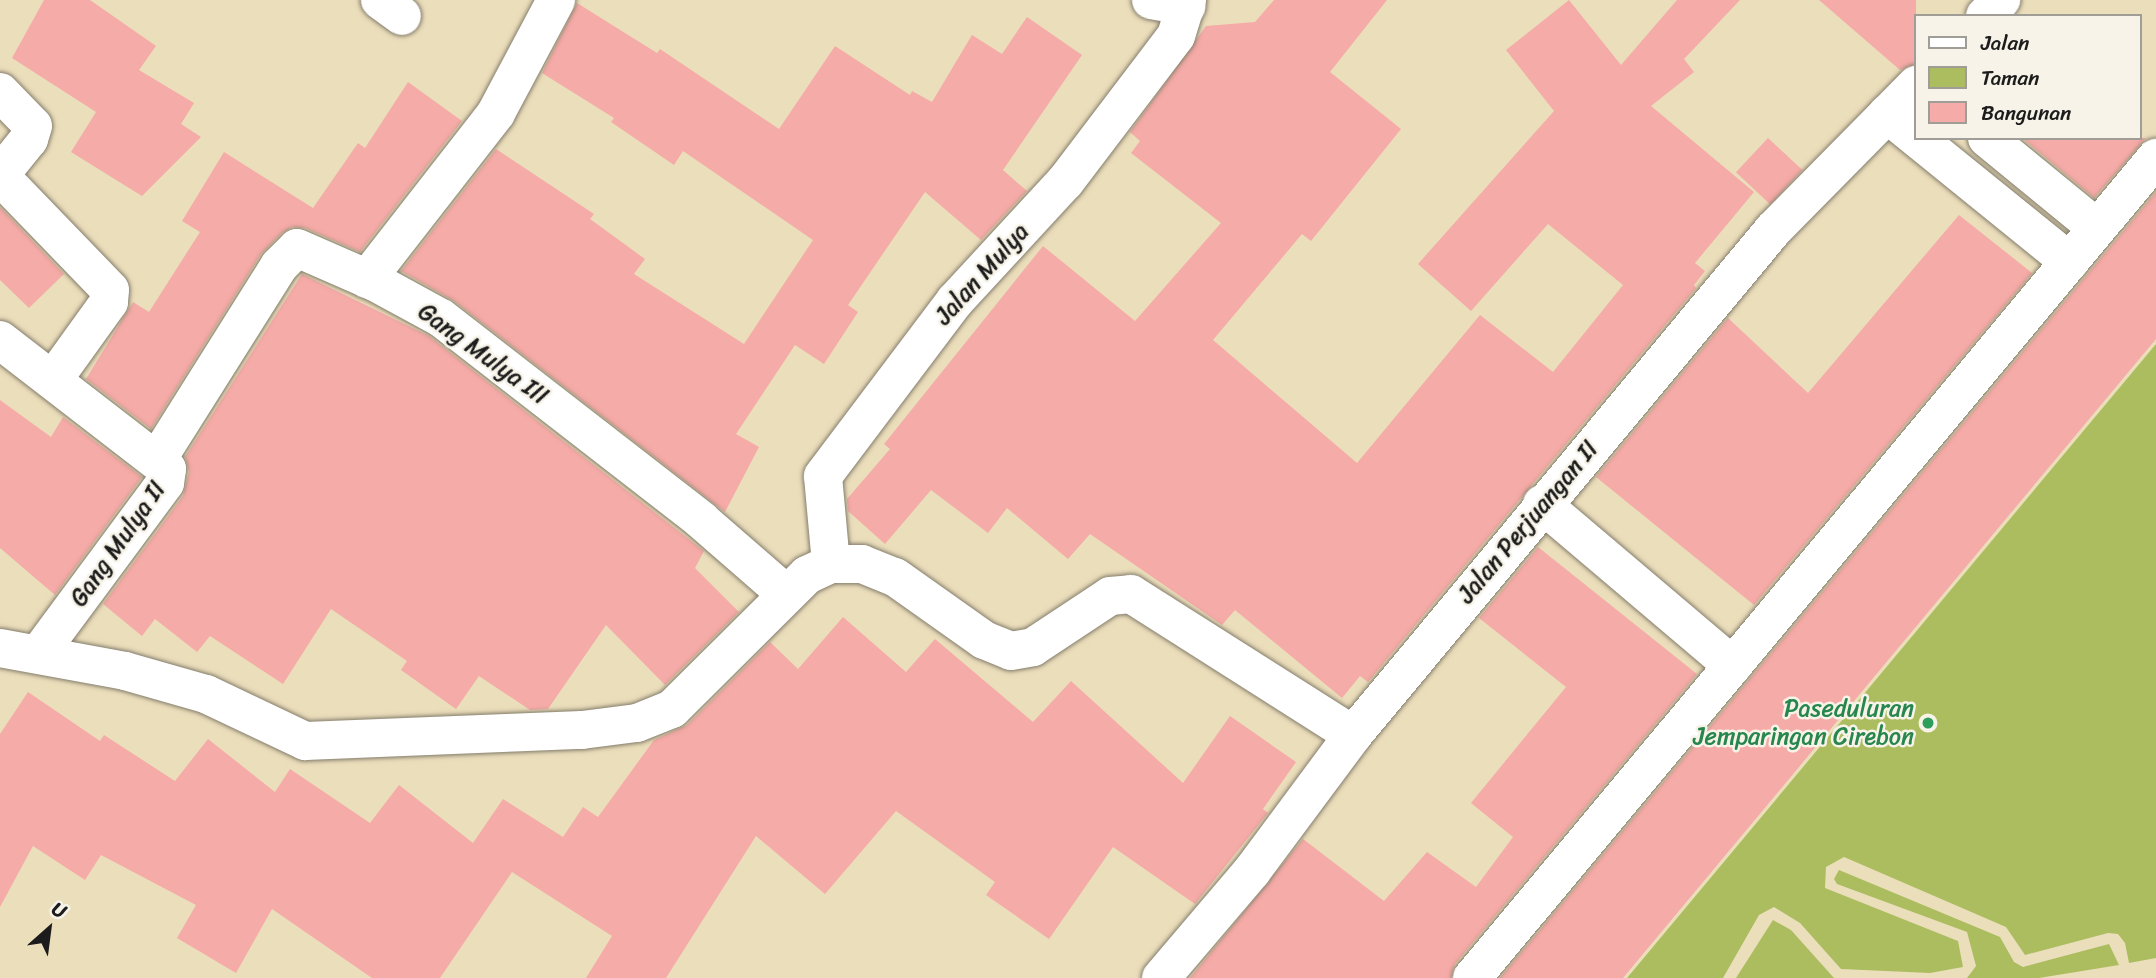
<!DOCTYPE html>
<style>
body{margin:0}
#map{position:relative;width:2156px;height:978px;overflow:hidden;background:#ebdebb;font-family:Sriracha,sans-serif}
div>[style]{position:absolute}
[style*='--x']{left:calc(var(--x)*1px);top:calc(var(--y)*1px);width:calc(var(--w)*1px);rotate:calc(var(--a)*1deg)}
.green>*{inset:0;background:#acbd60}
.building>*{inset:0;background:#f5aba7;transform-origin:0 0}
.roads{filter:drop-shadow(0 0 2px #847d6c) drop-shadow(0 0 2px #847d6c)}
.street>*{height:38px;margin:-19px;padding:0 19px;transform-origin:19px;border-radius:19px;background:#fff}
.dots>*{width:19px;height:19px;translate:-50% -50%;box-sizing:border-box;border:4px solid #f7f3e8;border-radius:50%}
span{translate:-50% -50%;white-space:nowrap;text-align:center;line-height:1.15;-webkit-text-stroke:5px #f7f3e8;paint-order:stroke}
.street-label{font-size:24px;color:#1c1c1c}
.leisure-label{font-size:24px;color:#27864d}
.right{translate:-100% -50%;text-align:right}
.legend{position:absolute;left:1914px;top:14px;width:228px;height:126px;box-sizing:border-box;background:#f7f3e8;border:2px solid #9f9d96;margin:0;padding:9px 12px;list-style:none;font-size:21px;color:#1c1c1c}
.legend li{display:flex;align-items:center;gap:14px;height:35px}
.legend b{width:35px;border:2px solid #9f9d96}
.north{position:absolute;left:14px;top:894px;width:70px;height:70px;-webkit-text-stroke:5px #f7f3e8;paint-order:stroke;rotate:28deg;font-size:19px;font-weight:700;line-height:28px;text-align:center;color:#1c1c1c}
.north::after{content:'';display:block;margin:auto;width:24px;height:32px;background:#1c1c1c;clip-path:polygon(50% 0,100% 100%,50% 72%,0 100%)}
</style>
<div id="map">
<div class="green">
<i style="clip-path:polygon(2156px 344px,2156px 958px,2129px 963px,2125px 943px,2118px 934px,2108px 933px,2025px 955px,2006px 927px,1844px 857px,1826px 867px,1825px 888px,1958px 941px,1963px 967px,1930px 973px,1841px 969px,1800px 923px,1774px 907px,1759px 915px,1723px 978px,1627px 978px)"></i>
<i style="clip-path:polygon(1839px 870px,2000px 937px,2014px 962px,2023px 967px,2109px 944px,2119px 965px,2039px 978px,1967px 978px,1976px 966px,1967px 932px,1837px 884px,1834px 879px)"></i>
<i style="clip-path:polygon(1773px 920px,1791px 930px,1834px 978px,1736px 978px)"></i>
</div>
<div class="building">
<i style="clip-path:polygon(44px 0,90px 0,156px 46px,139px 70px,194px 103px,181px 124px,201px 137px,142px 196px,71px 152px,96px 112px,12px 58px)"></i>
<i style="clip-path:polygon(1274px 0,1387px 0,1330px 72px,1401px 129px,1311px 241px,1302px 234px,1213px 340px,1357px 463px,1480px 315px,1553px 372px,1623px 285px,1548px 224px,1471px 311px,1418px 264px,1554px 111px,1506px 50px,1569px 0,1621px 65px,1677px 0,1740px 0,1684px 59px,1694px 72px,1651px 106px,1754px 192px,1695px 263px,1705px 271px,1694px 285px,1696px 288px,1368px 682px,1360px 676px,1342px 698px,1235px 610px,1222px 625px,1090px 534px,1068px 559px,1007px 508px,988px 533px,931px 490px,885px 544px,848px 511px,847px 499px,890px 449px,884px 444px,1043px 246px,1135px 321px,1221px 223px,1131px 153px,1140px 141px,1130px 132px,1206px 26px,1255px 22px)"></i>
<i style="clip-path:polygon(1819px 0,1916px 0,1916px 64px,1900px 70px)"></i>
<i style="clip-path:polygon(577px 3px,657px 53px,660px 49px,779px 129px,835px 46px,910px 95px,912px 91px,932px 102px,972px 35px,1002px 54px,1027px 17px,1082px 55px,1003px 170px,1027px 191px,981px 240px,925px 192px,848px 305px,858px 312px,824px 364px,795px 345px,736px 434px,759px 447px,725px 512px,454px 301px,401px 271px,496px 149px,594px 214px,590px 219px,645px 259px,634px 274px,744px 344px,813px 240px,683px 151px,674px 165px,611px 122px,614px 118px,542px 73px)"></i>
<i style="clip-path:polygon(408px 82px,462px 121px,360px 252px,305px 228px,292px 227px,282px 233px,261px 254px,151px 429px,86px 379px,133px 302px,149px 312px,200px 232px,182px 221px,224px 152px,313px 208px,358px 143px,365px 148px)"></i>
<i style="left:1768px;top:138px;width:47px;height:47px;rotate:43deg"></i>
<i style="clip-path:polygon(2022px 138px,2146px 138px,2094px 198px)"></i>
<i style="clip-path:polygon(2156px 192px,2156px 339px,2075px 436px,1623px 978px,1500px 978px)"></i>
<i style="clip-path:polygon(0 207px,64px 274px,29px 308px,0 280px)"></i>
<i style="clip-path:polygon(1959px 215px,2032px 273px,1754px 605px,1596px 477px,1728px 318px,1808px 393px)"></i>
<i style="clip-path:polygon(302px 274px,429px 336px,704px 551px,695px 568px,739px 612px,665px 685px,606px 625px,548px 709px,530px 710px,479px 676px,456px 709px,401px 670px,407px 661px,331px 609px,283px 684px,210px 636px,197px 652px,155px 619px,142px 636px,103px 604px,183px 496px,189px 472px,185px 457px)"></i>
<i style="clip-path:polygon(0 400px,51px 437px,63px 417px,142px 477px,55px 595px,0 548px)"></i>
<i style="clip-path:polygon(1538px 547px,1697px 674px,1455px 964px,1451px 978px,1190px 978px,1303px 839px,1384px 901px,1427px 852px,1476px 887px,1513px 837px,1471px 803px,1566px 687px,1479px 618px)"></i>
<i style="clip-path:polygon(843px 617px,906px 672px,935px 639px,1033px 722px,1071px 681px,1183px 783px,1230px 716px,1296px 762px,1263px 809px,1268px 813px,1195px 904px,1113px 847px,1049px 939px,986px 895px,995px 882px,896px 811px,825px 894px,756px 836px,666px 978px,586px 978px,612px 936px,512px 872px,440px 978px,372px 978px,272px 909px,236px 973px,177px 938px,196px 905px,101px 855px,85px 880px,33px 846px,0 907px,0 734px,28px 692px,100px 741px,104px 735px,175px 781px,208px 739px,275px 792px,290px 769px,370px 823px,399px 785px,473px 843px,503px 799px,563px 837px,583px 807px,598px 817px,654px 740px,687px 725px,770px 642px,798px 669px)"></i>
</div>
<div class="roads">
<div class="street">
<i style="--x:380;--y:0;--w:27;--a:36"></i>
<i style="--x:1151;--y:0;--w:36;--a:10"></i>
<i style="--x:1985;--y:16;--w:23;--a:-45"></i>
<i style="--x:0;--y:92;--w:47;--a:45.9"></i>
<i style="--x:33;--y:126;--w:14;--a:107"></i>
<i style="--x:29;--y:139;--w:46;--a:128.9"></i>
<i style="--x:1887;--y:114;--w:235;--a:39"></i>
<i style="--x:1987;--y:138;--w:142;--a:39.3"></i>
<i style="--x:0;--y:176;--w:158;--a:46"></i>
<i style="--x:110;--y:290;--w:12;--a:95"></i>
<i style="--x:109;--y:302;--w:96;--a:125.7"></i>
<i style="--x:367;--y:279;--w:210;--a:-52.1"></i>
<i style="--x:496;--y:113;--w:128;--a:-62"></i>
<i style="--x:0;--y:340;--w:211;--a:37.7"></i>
<i style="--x:167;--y:469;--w:14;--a:98"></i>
<i style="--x:165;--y:483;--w:210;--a:126.5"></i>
<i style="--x:157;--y:460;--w:229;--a:-57.8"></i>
<i style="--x:279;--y:266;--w:25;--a:-45"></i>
<i style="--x:297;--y:248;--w:85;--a:23.6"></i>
<i style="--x:375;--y:282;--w:75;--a:28.6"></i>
<i style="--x:441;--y:318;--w:329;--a:37.8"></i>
<i style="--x:701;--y:520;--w:111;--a:41"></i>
<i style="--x:1542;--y:504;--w:250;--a:40.3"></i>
<i style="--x:831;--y:564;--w:88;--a:-95.2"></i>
<i style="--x:823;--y:476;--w:219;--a:-53"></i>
<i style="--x:955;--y:301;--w:162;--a:-47.3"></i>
<i style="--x:1065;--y:182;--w:183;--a:-52.8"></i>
<i style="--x:1176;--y:36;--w:38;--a:-73"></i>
<i style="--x:0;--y:648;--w:127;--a:10.4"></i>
<i style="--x:125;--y:671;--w:84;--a:15.9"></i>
<i style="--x:206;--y:694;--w:110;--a:25.4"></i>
<i style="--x:305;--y:741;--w:277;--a:-2.3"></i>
<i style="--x:582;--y:730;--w:55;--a:-7.3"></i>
<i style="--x:637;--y:723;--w:38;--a:-22"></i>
<i style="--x:672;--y:709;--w:190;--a:-44.8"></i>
<i style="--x:807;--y:575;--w:26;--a:-25"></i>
<i style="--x:831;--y:564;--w:31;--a:0"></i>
<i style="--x:862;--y:564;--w:35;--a:22"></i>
<i style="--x:895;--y:577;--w:109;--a:35.3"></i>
<i style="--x:984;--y:640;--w:29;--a:22"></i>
<i style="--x:1011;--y:651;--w:22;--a:-10"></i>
<i style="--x:1033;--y:647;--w:92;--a:-33.5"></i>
<i style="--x:1110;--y:596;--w:21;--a:-5"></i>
<i style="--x:1131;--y:594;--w:263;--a:32.4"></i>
<i style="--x:1161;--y:978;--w:140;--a:-49.6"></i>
<i style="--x:1252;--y:871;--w:169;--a:-53.4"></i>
<i style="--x:1353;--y:735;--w:657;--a:-50.25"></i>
<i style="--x:1773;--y:230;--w:204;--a:-45.4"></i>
<i style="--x:1472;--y:978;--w:1068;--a:-50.17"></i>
</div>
</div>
<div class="dots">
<i style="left:1928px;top:723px;background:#2e9e5b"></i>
</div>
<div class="street-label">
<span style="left:982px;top:274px;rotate:-48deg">Jalan Mulya</span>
<span style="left:483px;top:354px;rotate:36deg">Gang Mulya III</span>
<span style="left:1528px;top:522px;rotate:-50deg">Jalan Perjuangan II</span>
<span style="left:118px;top:544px;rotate:-55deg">Gang Mulya II</span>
</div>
<div class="leisure-label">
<span class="right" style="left:1914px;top:723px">Paseduluran<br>Jemparingan Cirebon</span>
</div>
<ul class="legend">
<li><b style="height:9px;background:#fff"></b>Jalan</li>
<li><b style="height:19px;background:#acbd60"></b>Taman</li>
<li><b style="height:19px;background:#f5aba7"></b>Bangunan</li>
</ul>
<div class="north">U</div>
</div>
